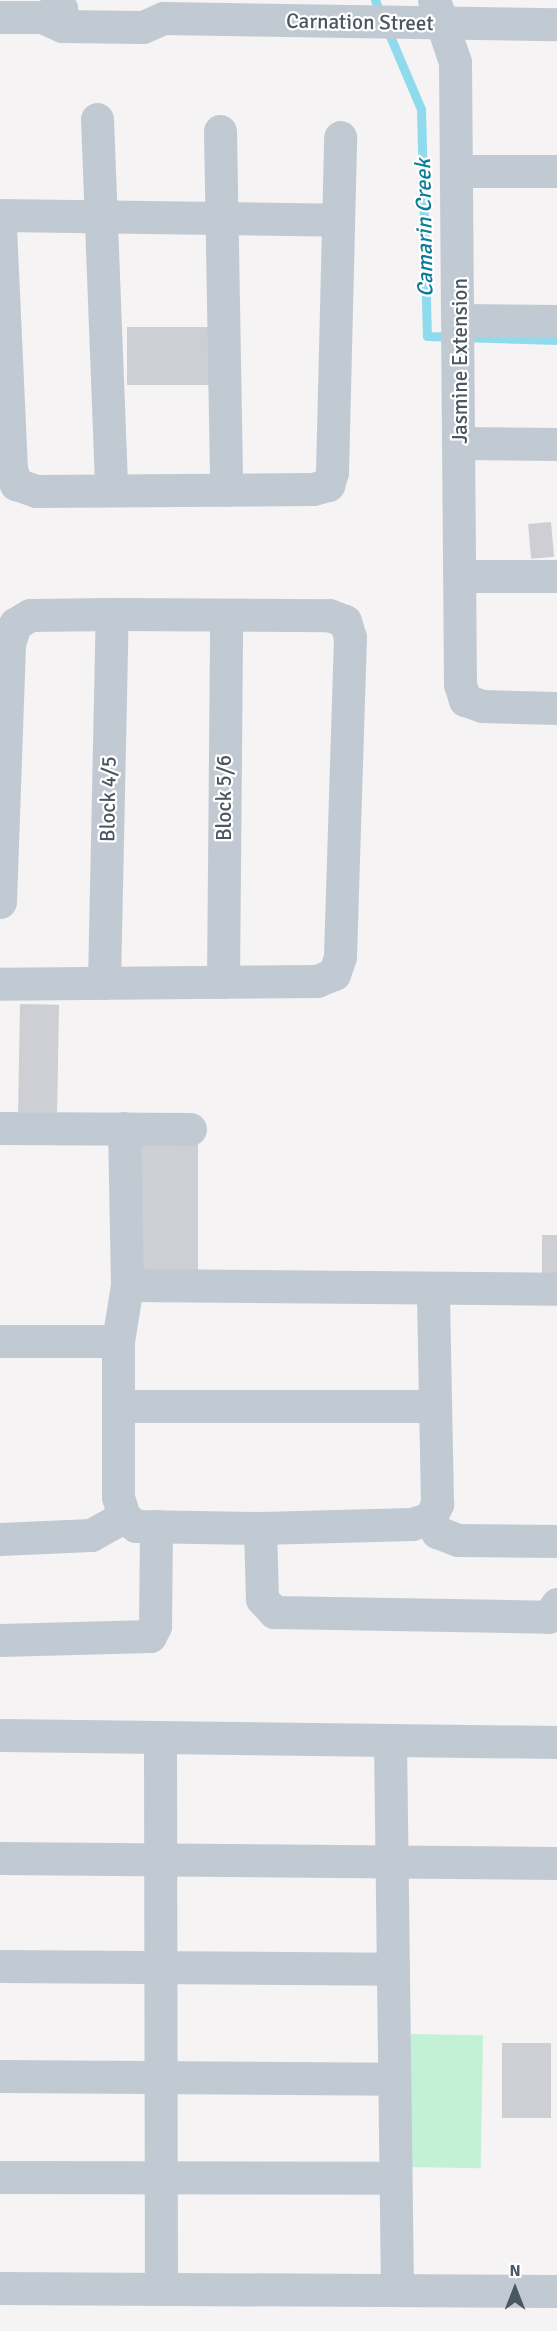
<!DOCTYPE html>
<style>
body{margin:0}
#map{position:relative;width:557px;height:2331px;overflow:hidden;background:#f5f3f3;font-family:Signika,sans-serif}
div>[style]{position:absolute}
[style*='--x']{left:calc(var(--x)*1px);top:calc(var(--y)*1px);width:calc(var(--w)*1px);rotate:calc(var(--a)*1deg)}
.green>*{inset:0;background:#c3f1d5;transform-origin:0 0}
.stream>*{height:9px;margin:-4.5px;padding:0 4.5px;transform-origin:4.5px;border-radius:4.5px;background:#90daee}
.building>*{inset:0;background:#cdcfd5;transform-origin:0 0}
.minor>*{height:33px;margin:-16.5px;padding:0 16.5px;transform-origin:16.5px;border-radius:16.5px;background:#c1cad2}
span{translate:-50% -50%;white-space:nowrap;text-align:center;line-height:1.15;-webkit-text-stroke:4.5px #fff;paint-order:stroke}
.street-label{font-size:21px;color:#4a5661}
.water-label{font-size:22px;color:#0c7c9b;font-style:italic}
.north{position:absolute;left:485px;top:2259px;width:60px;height:60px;-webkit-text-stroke:4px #fff;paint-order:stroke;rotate:0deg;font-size:16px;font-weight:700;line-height:24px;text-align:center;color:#4a5661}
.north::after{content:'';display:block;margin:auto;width:21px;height:27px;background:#4a5661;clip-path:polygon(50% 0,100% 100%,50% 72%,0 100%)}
</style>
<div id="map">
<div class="green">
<i style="left:411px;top:2034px;width:72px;height:133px;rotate:1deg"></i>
</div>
<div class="stream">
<i style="--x:375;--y:0;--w:17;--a:69"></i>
<i style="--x:387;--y:29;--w:87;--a:67"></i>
<i style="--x:421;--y:109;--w:227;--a:88.5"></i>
<i style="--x:427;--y:336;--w:130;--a:1.8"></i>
</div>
<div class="building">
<i style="left:127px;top:327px;width:83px;height:58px"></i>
<i style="left:551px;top:522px;width:35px;height:23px;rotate:85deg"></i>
<i style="left:20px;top:1004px;width:39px;height:108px;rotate:1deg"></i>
<i style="left:136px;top:1137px;width:62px;height:133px"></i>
<i style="left:542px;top:1235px;width:15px;height:43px"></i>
<i style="left:502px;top:2043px;width:49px;height:75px"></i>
</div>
<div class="minor">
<i style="--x:434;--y:0;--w:65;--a:71.3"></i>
<i style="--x:455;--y:62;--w:622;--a:89.54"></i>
<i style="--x:460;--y:684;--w:17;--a:73"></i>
<i style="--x:465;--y:700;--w:18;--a:19"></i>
<i style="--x:482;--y:706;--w:75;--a:1.5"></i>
<i style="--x:0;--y:17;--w:42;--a:0"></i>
<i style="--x:42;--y:17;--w:21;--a:-23"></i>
<i style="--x:42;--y:17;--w:22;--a:24"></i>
<i style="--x:62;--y:26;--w:81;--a:0.7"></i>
<i style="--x:143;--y:27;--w:22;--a:-24"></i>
<i style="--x:163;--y:18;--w:394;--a:0.9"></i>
<i style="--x:97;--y:119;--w:371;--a:87.8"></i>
<i style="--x:220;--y:131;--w:359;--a:89"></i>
<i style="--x:457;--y:171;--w:100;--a:0"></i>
<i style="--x:0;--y:215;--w:338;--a:0.8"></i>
<i style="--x:0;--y:227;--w:242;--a:87.4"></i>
<i style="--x:11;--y:469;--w:16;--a:72"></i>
<i style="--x:16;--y:484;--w:21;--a:19"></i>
<i style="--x:36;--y:491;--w:277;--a:-0.4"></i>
<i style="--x:313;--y:489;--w:16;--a:-15"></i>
<i style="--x:328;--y:485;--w:14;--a:-73"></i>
<i style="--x:332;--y:472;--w:335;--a:-88.6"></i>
<i style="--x:461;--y:320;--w:96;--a:0.6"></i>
<i style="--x:461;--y:443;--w:96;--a:0.6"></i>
<i style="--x:461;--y:576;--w:96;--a:0"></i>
<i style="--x:0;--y:902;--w:258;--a:-88"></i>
<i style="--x:9;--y:644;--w:21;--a:-73"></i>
<i style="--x:15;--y:624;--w:17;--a:-31"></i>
<i style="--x:30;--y:615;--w:82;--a:-0.7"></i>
<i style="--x:112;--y:614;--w:217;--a:0.3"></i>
<i style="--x:329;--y:615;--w:17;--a:21"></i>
<i style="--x:345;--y:621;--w:17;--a:73"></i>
<i style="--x:350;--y:637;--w:320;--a:91.8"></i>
<i style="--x:340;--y:957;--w:18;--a:109"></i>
<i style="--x:334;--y:974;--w:18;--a:158"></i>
<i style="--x:317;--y:981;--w:317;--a:179.5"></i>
<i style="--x:223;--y:982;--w:367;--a:-89.5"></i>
<i style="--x:104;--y:983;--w:369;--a:-88.8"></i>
<i style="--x:0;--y:1128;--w:190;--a:0.3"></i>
<i style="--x:124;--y:1128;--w:157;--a:88.9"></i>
<i style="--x:127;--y:1285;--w:57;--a:99.1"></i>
<i style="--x:118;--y:1341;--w:156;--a:90"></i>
<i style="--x:118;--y:1497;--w:21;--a:73"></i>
<i style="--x:124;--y:1517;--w:15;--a:37"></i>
<i style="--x:136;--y:1526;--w:124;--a:0.9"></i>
<i style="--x:260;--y:1528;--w:152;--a:-1.5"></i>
<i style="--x:412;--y:1524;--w:19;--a:-18"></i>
<i style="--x:430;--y:1518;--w:16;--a:-63"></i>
<i style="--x:437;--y:1504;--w:216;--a:-91.1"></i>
<i style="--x:127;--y:1285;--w:430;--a:0.5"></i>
<i style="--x:0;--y:1341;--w:118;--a:0"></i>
<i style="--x:119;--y:1406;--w:315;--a:0"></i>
<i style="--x:430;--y:1518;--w:16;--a:63"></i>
<i style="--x:437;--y:1532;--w:22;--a:21"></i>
<i style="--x:458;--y:1540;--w:99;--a:0.6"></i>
<i style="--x:260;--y:1528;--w:71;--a:88.4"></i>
<i style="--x:262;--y:1599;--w:18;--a:47"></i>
<i style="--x:274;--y:1612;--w:274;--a:1"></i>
<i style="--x:548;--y:1617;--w:16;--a:-55"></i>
<i style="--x:0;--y:1539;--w:91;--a:-2.5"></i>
<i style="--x:91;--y:1535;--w:38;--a:-29"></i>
<i style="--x:0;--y:1640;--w:150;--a:-1.5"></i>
<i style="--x:150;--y:1636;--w:11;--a:-63"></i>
<i style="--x:155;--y:1626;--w:100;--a:-89.4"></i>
<i style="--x:2;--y:1735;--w:555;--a:0.72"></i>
<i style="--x:160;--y:1737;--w:552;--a:89.9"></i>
<i style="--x:390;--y:1740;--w:550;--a:89.27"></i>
<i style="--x:0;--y:1858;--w:557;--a:0.51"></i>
<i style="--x:0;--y:1966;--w:393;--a:0.4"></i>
<i style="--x:0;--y:2076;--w:394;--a:0.4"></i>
<i style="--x:0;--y:2177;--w:395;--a:0.1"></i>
<i style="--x:0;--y:2288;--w:557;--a:0.31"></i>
</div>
<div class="street-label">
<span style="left:360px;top:22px;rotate:1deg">Carnation Street</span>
<span style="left:460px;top:361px;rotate:-90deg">Jasmine Extension</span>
<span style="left:224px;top:798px;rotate:-90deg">Block 5/6</span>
<span style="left:108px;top:799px;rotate:-89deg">Block 4/5</span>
</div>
<div class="water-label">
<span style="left:424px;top:228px;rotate:-91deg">Camarin Creek</span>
</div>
<div class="north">N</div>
</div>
